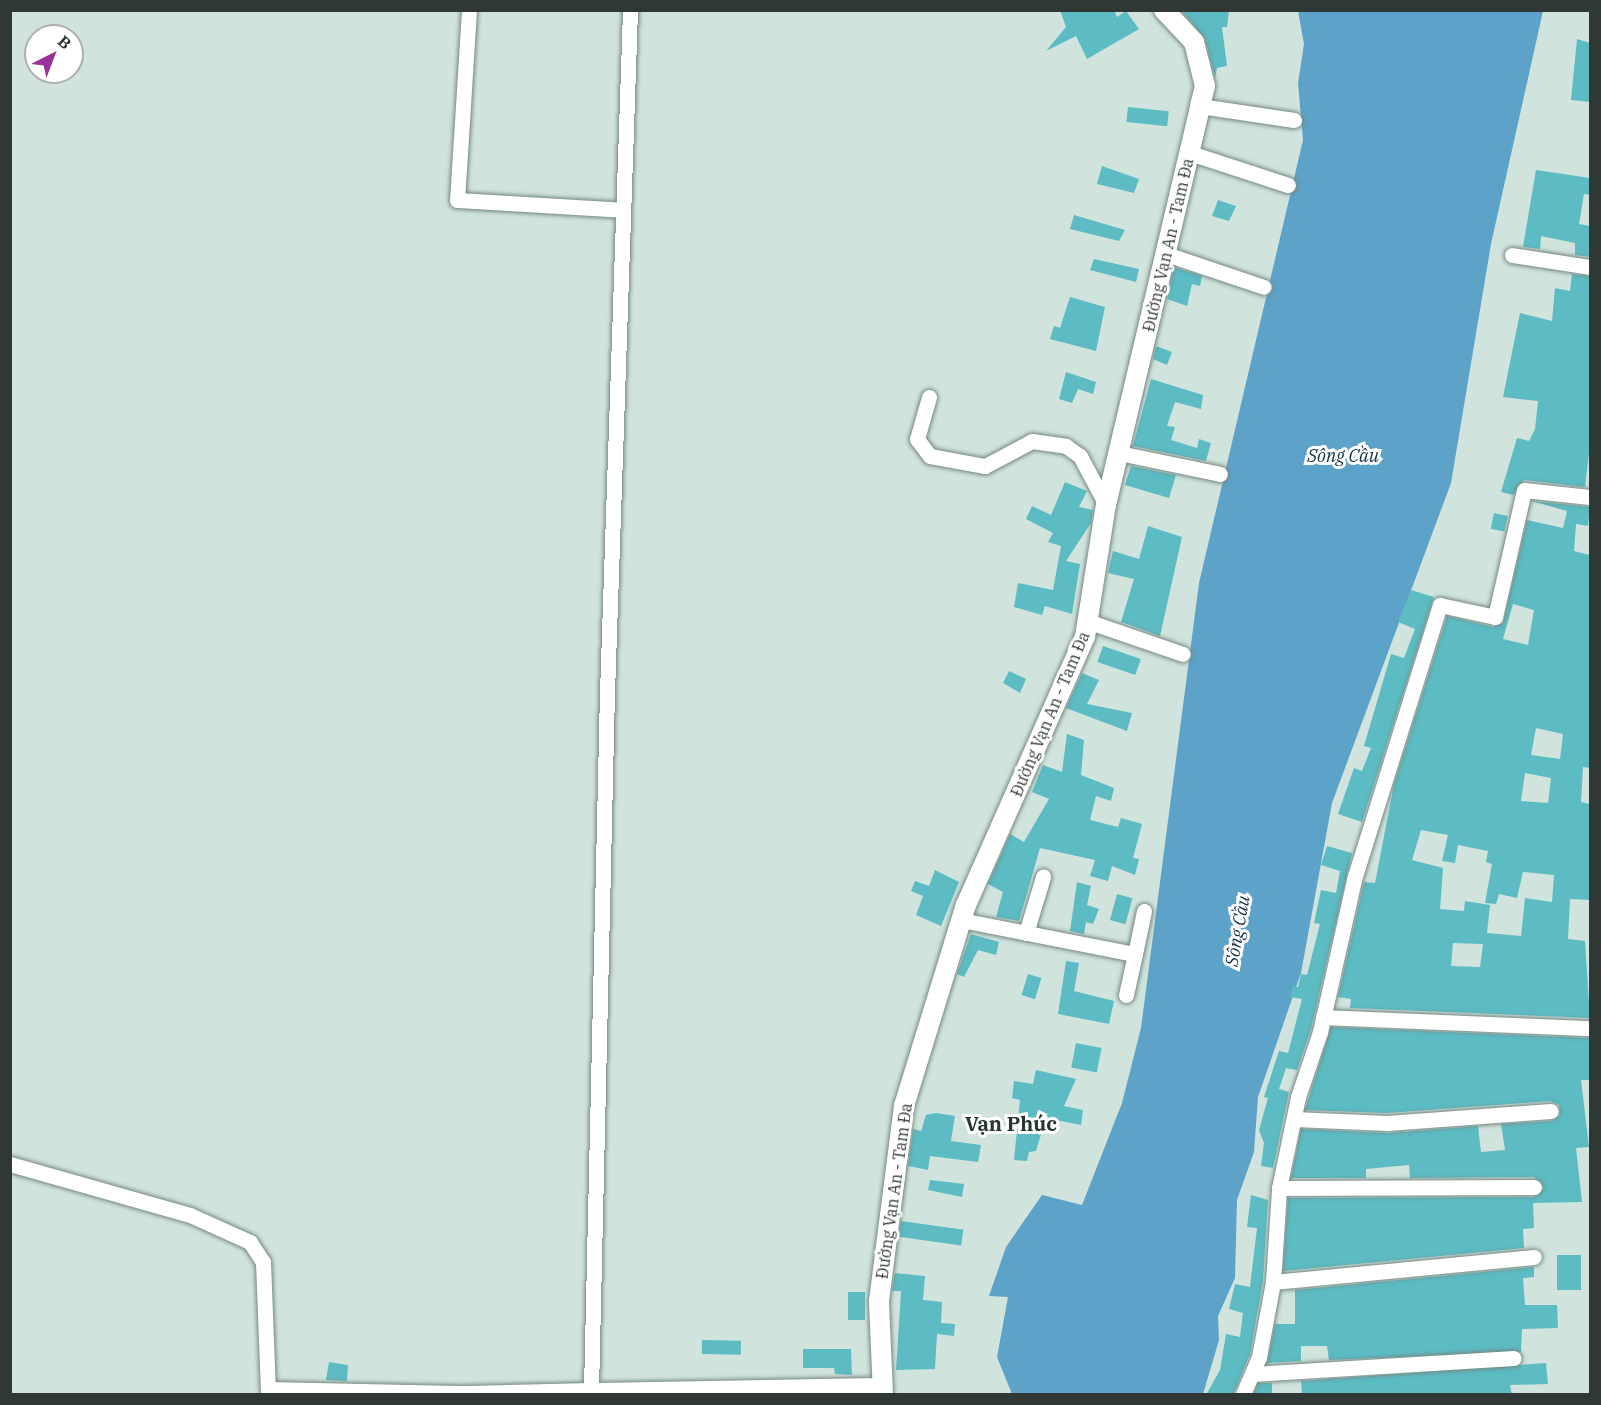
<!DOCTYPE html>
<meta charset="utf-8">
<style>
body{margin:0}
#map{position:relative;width:1601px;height:1405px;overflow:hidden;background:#d0e4dd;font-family:"IBM Plex Serif",serif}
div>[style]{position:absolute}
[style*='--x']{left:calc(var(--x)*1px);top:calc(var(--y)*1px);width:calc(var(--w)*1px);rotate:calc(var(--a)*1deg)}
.water>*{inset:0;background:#5da2c8}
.building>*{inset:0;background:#5cbbc3;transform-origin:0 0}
.roads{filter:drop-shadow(0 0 2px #758781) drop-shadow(0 0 2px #758781)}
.minor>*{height:15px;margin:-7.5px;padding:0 7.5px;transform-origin:7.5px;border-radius:7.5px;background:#fff}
.major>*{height:20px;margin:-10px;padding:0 10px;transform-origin:10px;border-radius:10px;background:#fff}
span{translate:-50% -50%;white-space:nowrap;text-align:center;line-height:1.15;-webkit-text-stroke:6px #fff;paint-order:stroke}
.street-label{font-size:16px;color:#303835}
.water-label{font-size:18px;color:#143344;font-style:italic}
.quarter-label{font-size:20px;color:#263631;font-weight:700}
.frame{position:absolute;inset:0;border:12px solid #303835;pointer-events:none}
.north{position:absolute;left:24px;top:24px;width:60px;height:60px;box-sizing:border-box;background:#fff;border:2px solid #acafae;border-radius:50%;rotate:42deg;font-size:16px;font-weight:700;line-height:24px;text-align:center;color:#303835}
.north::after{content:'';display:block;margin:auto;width:21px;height:27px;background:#9a3397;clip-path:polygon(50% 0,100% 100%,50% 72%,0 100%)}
</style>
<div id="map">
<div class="water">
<i style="clip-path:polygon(1298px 11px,1543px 11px,1491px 244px,1451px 483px,1332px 803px,1301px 973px,1258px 1097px,1254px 1152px,1237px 1200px,1235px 1278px,1218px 1316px,1219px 1340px,1203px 1394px,1012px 1394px,997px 1357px,1008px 1297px,989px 1296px,1006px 1247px,1042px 1195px,1082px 1205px,1122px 1103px,1141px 1028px,1199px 583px,1303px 140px,1298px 83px,1304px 44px)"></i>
</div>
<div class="building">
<i style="clip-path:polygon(1060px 10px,1114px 10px,1117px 17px,1126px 11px,1139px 29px,1087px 59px,1076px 36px,1046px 51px,1066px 27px)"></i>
<i style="clip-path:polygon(1181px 10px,1229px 10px,1227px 27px,1222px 27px,1227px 66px,1217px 68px,1215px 78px,1205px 39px)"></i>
<i style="clip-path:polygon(1577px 39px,1590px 43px,1590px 102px,1571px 100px)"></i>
<i style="left:1128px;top:107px;width:41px;height:15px;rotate:6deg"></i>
<i style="clip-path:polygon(1102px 166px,1139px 179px,1134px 193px,1097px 184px)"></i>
<i style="clip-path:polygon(1536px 170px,1590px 178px,1590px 195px,1584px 194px,1579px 224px,1590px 226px,1590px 257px,1575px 255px,1575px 243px,1541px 236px,1540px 249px,1523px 247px)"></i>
<i style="clip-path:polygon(1218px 200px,1236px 206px,1229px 221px,1212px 216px)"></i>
<i style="clip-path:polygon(1074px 215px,1125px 230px,1119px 241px,1070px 229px)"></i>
<i style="clip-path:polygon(1094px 259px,1139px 269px,1136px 282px,1090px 270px)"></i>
<i style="clip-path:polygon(1174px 267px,1202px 276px,1200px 286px,1192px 284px,1187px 306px,1167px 299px)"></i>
<i style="clip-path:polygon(1572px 274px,1590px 276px,1590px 445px,1585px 487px,1524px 480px,1513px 495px,1501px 492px,1517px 438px,1529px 441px,1535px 429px,1538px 401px,1503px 397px,1520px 313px,1552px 321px,1555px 288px,1570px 291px)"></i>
<i style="clip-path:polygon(1070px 297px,1105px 307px,1096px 351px,1050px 339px,1054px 326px,1060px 328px)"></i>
<i style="clip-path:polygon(1156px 346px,1172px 352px,1167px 365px,1153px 359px)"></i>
<i style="clip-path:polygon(1066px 372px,1096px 382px,1093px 394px,1078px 389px,1072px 403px,1059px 399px)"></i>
<i style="clip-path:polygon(1151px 379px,1203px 395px,1201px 409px,1175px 402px,1167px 426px,1175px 427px,1171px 440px,1197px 448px,1199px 439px,1211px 443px,1206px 461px,1133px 446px)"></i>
<i style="clip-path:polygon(1131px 466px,1176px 475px,1169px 498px,1125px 485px)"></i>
<i style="clip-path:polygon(1065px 482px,1087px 491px,1079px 507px,1093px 510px,1091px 523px,1066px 561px,1080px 564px,1072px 614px,1045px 606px,1042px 615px,1014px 607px,1018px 583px,1053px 590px,1061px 546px,1048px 542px,1053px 533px,1026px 519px,1032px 506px,1051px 515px)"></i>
<i style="clip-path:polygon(evenodd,1532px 501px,1590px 507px,1588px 526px,1576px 524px,1574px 551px,1590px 555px,1590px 768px,1583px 767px,1581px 802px,1590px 804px,1590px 900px,1570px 899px,1568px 939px,1585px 941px,1590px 1018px,1350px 1008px,1351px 999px,1338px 997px,1364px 882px,1375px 883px,1394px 784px,1447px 616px,1493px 627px,1503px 623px,1527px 520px,1563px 528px,1567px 511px,1532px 501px,1513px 604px,1534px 610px,1528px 645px,1503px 639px,1513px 604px,1532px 501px,1536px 728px,1563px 734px,1560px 759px,1531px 755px,1536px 728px,1532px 501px,1525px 773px,1551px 778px,1548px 803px,1521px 801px,1525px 773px,1532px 501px,1421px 830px,1448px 835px,1442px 861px,1455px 863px,1458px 845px,1488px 851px,1486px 862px,1492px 864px,1485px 903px,1496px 904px,1499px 894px,1517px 898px,1523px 872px,1554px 875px,1552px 902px,1525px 898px,1521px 936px,1487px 933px,1490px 905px,1465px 901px,1464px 911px,1440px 909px,1443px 868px,1412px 860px,1421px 830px,1532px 501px,1453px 943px,1483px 944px,1480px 967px,1451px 966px,1453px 943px)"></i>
<i style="left:1494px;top:513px;width:14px;height:16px;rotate:12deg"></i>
<i style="clip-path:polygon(1148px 526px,1182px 537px,1160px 636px,1121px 622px,1134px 579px,1108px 573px,1113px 551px,1139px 559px)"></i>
<i style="clip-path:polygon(1411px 590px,1434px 597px,1362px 822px,1338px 814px,1354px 768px,1362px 771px,1371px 748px,1364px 746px,1391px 654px,1404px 658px,1415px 629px,1398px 622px)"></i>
<i style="left:1103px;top:646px;width:40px;height:17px;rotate:19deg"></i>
<i style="clip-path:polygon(1009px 671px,1026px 679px,1020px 693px,1003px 683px)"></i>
<i style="clip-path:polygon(1082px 673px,1099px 680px,1087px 704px,1132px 713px,1127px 731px,1066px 708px)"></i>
<i style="clip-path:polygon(1067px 734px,1084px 740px,1081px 775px,1114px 788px,1111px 801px,1096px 796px,1090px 820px,1118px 827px,1121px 818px,1142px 824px,1133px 858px,1139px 859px,1135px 875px,1112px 866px,1108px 881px,1090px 876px,1095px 860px,1040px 848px,1019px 921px,996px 917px,1003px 892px,988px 884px,1010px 834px,1024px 842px,1049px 799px,1032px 792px,1043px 765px,1062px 772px)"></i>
<i style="clip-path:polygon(1327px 846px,1352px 853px,1311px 1029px,1297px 1070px,1286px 1068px,1279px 1089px,1289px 1092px,1273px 1168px,1261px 1166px,1264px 1143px,1259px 1130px,1268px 1098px,1264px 1097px,1279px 1051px,1288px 1053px,1302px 999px,1290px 997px,1293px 986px,1298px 987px,1301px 974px,1307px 975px,1320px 924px,1314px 923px,1321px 890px,1336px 893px,1340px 871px,1321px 865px)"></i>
<i style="clip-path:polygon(935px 870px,959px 882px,941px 926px,916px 915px,923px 896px,911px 891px,915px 881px,929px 886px)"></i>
<i style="clip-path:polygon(1077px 882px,1091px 886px,1087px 905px,1099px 909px,1093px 924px,1086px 922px,1084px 934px,1070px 931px)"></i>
<i style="left:1117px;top:894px;width:16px;height:27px;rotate:15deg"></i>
<i style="clip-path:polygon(971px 934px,999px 942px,996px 955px,978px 950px,964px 977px,957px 974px)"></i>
<i style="clip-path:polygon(1066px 961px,1079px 963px,1074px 991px,1114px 1001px,1109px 1024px,1058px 1014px)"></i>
<i style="left:1028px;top:974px;width:14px;height:22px;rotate:17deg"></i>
<i style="clip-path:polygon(1331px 1027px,1590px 1038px,1589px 1080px,1581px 1080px,1589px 1147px,1576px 1148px,1582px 1202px,1533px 1203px,1534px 1228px,1523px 1229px,1524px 1248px,1283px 1271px,1288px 1198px,1534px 1197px,1544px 1188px,1534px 1177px,1410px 1178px,1409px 1165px,1366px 1169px,1366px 1178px,1291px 1178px,1301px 1129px,1388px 1133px,1478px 1126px,1481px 1152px,1505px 1150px,1501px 1124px,1552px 1121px,1560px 1115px,1559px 1105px,1550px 1101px,1387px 1113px,1305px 1110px)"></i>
<i style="left:1076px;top:1043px;width:26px;height:25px;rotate:11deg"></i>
<i style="clip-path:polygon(1036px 1070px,1076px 1079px,1064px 1106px,1083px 1110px,1081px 1125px,1046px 1118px,1036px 1151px,1029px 1152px,1027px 1161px,1014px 1160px,1020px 1100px,1012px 1098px,1014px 1081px,1033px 1084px)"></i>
<i style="clip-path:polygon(936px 1113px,955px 1116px,951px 1141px,981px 1145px,978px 1162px,930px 1156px,928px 1170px,908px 1166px,913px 1129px,921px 1131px,926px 1115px)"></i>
<i style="clip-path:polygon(930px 1180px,964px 1184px,962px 1197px,928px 1190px)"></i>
<i style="clip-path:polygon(1251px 1195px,1268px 1200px,1263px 1281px,1250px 1354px,1233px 1395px,1206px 1395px,1220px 1370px,1226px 1334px,1240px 1337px,1243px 1313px,1229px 1309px,1235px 1284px,1250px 1287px,1257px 1228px,1247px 1227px)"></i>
<i style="left:901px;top:1221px;width:63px;height:16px;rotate:8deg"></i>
<i style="left:1557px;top:1255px;width:24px;height:35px"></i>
<i style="clip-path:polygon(1534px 1267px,1534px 1277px,1523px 1278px,1525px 1305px,1557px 1305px,1558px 1328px,1522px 1329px,1521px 1352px,1329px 1360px,1327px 1346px,1301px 1346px,1301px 1361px,1267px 1363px,1275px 1324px,1295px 1324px,1295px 1290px)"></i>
<i style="clip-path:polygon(895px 1273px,925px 1276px,923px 1300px,942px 1302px,941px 1323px,955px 1324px,954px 1336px,937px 1334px,935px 1369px,896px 1370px,901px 1291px,892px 1291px)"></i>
<i style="left:848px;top:1292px;width:17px;height:28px"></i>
<i style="left:702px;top:1340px;width:39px;height:14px;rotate:1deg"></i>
<i style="clip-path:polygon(803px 1349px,851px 1349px,852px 1375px,835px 1374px,834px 1368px,803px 1368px)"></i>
<i style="clip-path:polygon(329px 1362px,348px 1365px,347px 1381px,326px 1380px)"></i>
<i style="clip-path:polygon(1546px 1363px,1548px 1384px,1510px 1385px,1512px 1395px,1302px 1395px,1301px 1381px)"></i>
<i style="clip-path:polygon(1258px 1383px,1272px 1383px,1272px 1395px,1253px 1395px)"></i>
</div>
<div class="roads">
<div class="minor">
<i style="--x:469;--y:10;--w:190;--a:93.6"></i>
<i style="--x:457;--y:200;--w:166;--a:3.4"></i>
<i style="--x:630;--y:10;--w:681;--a:91.93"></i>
<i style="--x:607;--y:691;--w:699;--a:91.31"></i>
<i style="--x:591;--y:1390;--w:291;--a:-1"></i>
<i style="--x:1200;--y:106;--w:95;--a:8.5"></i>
<i style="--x:1190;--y:153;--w:103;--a:18.1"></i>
<i style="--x:1166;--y:254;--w:103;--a:18.6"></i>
<i style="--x:1512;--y:255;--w:79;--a:8.7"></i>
<i style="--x:929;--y:397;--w:44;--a:105.9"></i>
<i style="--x:917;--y:439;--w:21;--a:53"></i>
<i style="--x:930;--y:456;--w:56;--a:10.3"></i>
<i style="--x:985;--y:466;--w:53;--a:-28"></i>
<i style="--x:1032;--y:441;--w:34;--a:8"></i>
<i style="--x:1066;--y:446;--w:17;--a:36"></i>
<i style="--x:1080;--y:456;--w:55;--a:62"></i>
<i style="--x:1119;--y:453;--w:103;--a:11.7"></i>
<i style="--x:1090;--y:622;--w:98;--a:19"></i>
<i style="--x:961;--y:920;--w:177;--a:11.1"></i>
<i style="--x:1135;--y:954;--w:44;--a:-78.2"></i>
<i style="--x:1026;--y:933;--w:59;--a:-73.1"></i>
<i style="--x:1126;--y:995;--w:42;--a:-77.6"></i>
<i style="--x:1323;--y:1017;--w:267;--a:2.4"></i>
<i style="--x:1294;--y:1119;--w:93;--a:2.5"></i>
<i style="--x:1387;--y:1123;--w:164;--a:-4.2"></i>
<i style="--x:10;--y:1164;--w:187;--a:15.8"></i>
<i style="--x:190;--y:1215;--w:66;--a:24.2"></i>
<i style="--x:250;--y:1242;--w:24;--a:57"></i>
<i style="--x:263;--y:1262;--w:132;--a:87.8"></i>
<i style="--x:1279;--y:1188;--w:255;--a:-0.2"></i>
<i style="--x:1273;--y:1282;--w:94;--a:-86.3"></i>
<i style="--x:1279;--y:1188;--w:93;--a:-78.2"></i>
<i style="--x:1298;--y:1097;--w:69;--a:-71.3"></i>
<i style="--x:1320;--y:1032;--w:160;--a:-77.4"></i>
<i style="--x:1355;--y:876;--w:284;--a:-72.6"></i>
<i style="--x:1440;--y:605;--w:56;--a:12.3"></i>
<i style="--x:1495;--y:617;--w:130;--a:-77.1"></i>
<i style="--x:1524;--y:490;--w:66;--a:6.1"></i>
<i style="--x:1252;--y:1374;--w:262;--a:-3.5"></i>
<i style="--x:268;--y:1389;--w:199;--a:1.2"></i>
<i style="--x:467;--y:1393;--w:124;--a:-1.4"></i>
<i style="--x:1243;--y:1394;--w:40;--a:-66.6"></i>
<i style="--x:1259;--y:1357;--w:76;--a:-79.4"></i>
<i style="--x:1273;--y:1282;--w:262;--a:-5.5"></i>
</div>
<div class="major">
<i style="--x:883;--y:1394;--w:93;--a:-92.5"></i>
<i style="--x:879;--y:1301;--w:197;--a:-82.7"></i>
<i style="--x:904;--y:1106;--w:210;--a:-72.9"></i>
<i style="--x:966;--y:905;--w:293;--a:-66.1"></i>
<i style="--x:1085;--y:637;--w:134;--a:-81"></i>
<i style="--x:1106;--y:505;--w:410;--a:-76.7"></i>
<i style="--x:1200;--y:106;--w:21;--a:-76"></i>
<i style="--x:1205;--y:86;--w:45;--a:-104"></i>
<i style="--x:1194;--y:42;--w:44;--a:-133.2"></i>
</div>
</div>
<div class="street-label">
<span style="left:1168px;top:245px;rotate:-77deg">Đường Vạn An - Tam Đa</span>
<span style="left:1050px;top:714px;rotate:-67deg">Đường Vạn An - Tam Đa</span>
<span style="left:894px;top:1191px;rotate:-82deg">Đường Vạn An - Tam Đa</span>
</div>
<div class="water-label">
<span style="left:1343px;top:456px">Sông Cầu</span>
<span style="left:1238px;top:931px;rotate:-80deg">Sông Cầu</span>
</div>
<div class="quarter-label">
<span style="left:1011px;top:1123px">Vạn Phúc</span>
</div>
<div class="frame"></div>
<div class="north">B</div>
</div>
